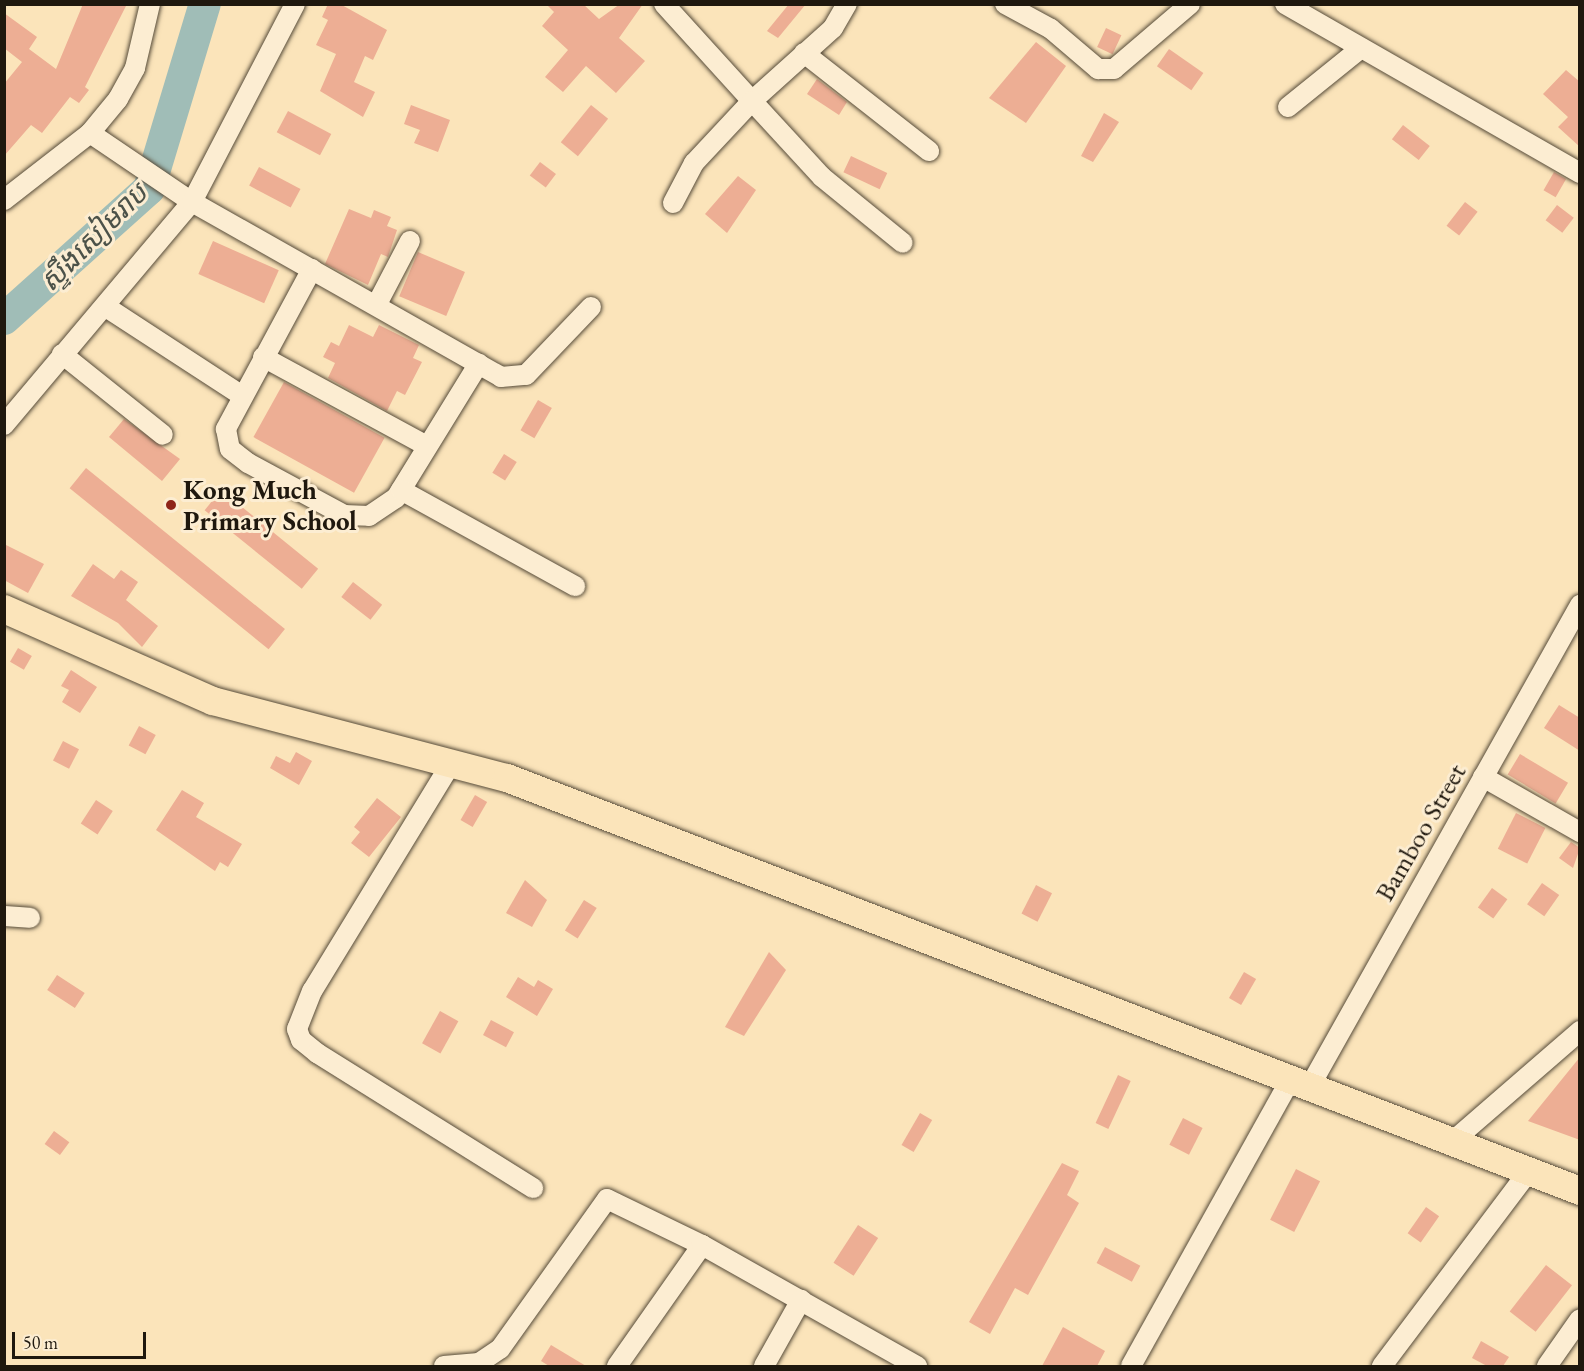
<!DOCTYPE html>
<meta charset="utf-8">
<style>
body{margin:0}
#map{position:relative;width:1584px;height:1371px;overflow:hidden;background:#fbe4ba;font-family:"EB Garamond","Noto Sans Khmer",serif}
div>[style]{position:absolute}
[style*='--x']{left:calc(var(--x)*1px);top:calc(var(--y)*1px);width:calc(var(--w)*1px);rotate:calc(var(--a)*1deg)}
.river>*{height:32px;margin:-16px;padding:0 16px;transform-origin:16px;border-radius:16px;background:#a0bdb7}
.building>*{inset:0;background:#edae94;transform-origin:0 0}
.roads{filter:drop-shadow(0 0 2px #564b39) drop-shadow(0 0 2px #564b39)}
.minor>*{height:20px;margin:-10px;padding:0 10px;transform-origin:10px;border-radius:10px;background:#fcedd2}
.highway>*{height:28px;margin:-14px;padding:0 14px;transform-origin:14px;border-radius:14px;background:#fbe4ba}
.dots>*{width:16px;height:16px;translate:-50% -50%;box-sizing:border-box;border:3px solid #fcedd2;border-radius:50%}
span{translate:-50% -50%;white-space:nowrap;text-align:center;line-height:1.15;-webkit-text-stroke:6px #fcedd2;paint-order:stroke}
.poi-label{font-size:27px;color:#1f180e;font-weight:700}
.left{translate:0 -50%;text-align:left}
.street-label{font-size:27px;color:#1f180e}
.water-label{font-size:28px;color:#4c5249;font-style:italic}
.frame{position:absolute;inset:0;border:6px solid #1f180e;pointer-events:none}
.scale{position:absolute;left:12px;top:1332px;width:134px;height:27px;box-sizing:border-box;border:3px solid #1f180e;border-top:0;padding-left:8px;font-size:18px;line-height:21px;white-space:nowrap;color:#1f180e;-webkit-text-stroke:4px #fcedd2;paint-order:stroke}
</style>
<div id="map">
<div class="river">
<i style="--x:4;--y:319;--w:195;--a:-41.9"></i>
<i style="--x:149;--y:189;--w:193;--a:-73.2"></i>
</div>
<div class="building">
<i style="clip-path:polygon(83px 4px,127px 4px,85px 87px,89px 90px,79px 103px,70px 97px,42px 133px,31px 125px,4px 156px,4px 84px,22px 62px,4px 48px,4px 13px,37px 37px,29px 49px,56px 69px)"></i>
<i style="clip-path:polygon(328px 4px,340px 4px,387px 30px,373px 60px,365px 56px,354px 82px,375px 92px,363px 117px,320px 91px,336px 54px,316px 45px,328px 20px,322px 17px)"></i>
<i style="clip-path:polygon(546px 4px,583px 4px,599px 19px,620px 4px,643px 4px,619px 38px,645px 61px,616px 93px,586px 66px,563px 92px,545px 77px,568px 50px,542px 26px,554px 12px)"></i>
<i style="clip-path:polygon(789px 4px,806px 4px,778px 38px,767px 31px)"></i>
<i style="left:1106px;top:28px;width:17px;height:21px;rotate:25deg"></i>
<i style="clip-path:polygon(1036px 42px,1066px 66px,1026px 123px,989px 98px)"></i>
<i style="left:1169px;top:49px;width:42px;height:21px;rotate:35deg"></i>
<i style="clip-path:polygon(1566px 70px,1580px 82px,1580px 147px,1558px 127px,1568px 117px,1543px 94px)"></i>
<i style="clip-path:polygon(817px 79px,847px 102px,839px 115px,807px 94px)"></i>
<i style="clip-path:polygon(411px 105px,450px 120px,438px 152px,414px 143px,420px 130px,404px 124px)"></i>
<i style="left:591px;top:105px;width:22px;height:48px;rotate:39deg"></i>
<i style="left:288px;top:111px;width:49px;height:24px;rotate:28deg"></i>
<i style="clip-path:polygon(1104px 113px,1119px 122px,1093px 162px,1081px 156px)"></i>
<i style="left:1403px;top:125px;width:34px;height:18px;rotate:38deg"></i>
<i style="left:851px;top:156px;width:40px;height:18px;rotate:25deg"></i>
<i style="left:540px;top:162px;width:20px;height:17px;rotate:37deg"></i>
<i style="left:259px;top:167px;width:47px;height:21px;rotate:28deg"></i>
<i style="left:1554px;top:172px;width:14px;height:21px;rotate:30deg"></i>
<i style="clip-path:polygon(738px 176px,756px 190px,727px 233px,705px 214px)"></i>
<i style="left:1465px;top:202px;width:16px;height:30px;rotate:38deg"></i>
<i style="left:1557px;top:205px;width:21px;height:19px;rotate:37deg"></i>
<i style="clip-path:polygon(349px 209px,371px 218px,374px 210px,391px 217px,387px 226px,397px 230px,388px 257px,381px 254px,368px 285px,325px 264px)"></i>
<i style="left:213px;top:241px;width:72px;height:36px;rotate:24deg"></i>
<i style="left:418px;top:252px;width:51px;height:48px;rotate:23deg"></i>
<i style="clip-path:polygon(349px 325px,373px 337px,379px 325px,419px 345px,413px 358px,422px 362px,405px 395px,397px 391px,387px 411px,328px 378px,335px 363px,323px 357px,331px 342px,339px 346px)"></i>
<i style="left:284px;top:382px;width:115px;height:63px;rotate:29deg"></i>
<i style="left:538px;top:400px;width:16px;height:35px;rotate:30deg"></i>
<i style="clip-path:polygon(124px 419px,180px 459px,162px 481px,109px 437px)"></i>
<i style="left:504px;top:454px;width:15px;height:22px;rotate:32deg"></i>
<i style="left:86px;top:468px;width:256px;height:26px;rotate:39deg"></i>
<i style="left:221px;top:490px;width:125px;height:26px;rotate:39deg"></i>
<i style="clip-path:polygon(4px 544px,44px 564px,28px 593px,4px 580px)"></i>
<i style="clip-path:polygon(93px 564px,114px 579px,121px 570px,138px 582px,126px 600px,158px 626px,142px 647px,118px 623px,71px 596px)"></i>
<i style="left:353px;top:582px;width:37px;height:19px;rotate:38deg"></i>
<i style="left:18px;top:648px;width:16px;height:16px;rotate:30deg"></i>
<i style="clip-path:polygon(71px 670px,97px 687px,80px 713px,62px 702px,69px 690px,61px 686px)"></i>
<i style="clip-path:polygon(1559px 705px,1580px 718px,1580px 751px,1544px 728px)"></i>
<i style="left:139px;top:726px;width:19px;height:22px;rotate:28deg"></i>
<i style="left:63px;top:741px;width:18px;height:22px;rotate:27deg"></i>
<i style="clip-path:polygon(296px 752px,312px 761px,299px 785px,270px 768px,276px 756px,290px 763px)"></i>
<i style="left:1520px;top:754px;width:56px;height:24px;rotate:31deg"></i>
<i style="clip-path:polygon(182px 790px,204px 803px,196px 817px,242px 844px,228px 867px,220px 862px,215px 871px,156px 830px)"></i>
<i style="left:475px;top:795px;width:14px;height:29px;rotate:30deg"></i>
<i style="clip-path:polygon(377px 798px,401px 817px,369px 857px,351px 843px,360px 832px,354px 827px)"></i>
<i style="left:96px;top:800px;width:20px;height:28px;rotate:33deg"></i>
<i style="left:1516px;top:813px;width:33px;height:40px;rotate:27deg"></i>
<i style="clip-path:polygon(1571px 842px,1580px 848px,1573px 868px,1559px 858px)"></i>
<i style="clip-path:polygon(525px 880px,547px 900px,532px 927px,506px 913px)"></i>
<i style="left:1542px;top:883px;width:21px;height:26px;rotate:35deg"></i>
<i style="left:1036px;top:885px;width:18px;height:32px;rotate:27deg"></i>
<i style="left:1492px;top:888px;width:19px;height:24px;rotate:36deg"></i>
<i style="left:584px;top:900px;width:15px;height:36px;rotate:32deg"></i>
<i style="clip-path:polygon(769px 952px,786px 970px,744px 1036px,725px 1027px)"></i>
<i style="left:1244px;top:972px;width:14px;height:30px;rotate:30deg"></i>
<i style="left:57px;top:975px;width:33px;height:18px;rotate:33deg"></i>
<i style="clip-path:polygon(518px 977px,534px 987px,538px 980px,553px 989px,537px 1016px,506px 997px)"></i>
<i style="left:440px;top:1011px;width:21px;height:37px;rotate:29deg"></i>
<i style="left:491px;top:1020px;width:26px;height:17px;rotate:28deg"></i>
<i style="clip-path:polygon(1580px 1057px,1580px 1140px,1528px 1121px)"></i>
<i style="left:1118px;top:1075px;width:14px;height:53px;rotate:25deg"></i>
<i style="left:920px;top:1113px;width:14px;height:37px;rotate:30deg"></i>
<i style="left:1183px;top:1118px;width:22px;height:30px;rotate:27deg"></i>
<i style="left:54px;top:1131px;width:19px;height:16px;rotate:36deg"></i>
<i style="clip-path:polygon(1062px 1163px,1079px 1171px,1067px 1195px,1079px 1203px,1028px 1295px,1015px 1288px,990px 1334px,969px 1322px)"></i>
<i style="left:1296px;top:1169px;width:27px;height:57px;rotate:27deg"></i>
<i style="left:1426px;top:1207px;width:16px;height:32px;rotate:35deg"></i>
<i style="left:858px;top:1225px;width:24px;height:45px;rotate:33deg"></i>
<i style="left:1105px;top:1247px;width:40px;height:18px;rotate:28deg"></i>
<i style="left:1546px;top:1265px;width:33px;height:59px;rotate:38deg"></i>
<i style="clip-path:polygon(1063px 1327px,1105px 1351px,1097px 1366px,1042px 1366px)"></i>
<i style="clip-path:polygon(1481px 1341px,1509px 1357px,1503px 1366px,1487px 1366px,1472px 1358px)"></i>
<i style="clip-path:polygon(551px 1345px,586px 1366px,549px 1366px,541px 1361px)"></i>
</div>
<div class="roads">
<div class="minor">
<i style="--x:664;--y:4;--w:131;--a:47.8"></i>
<i style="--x:752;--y:101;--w:109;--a:-42"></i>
<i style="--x:833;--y:28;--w:28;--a:-60"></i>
<i style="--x:1005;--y:4;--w:52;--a:28.5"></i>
<i style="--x:1051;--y:29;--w:62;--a:40.4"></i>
<i style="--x:1098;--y:69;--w:16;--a:0"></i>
<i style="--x:1114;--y:69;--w:100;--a:-40.5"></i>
<i style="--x:1285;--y:4;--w:340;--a:29.8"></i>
<i style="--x:804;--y:53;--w:159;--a:38.1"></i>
<i style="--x:1288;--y:107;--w:94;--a:-38.9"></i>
<i style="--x:90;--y:133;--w:123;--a:34.1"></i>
<i style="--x:192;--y:202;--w:355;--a:29.5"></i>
<i style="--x:501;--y:377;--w:25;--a:-5"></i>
<i style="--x:526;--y:375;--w:94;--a:-46.3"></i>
<i style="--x:4;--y:200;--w:109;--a:-37.9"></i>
<i style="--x:90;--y:133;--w:44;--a:-50.5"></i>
<i style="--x:118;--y:99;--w:35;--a:-61"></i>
<i style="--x:135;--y:68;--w:66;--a:-76.8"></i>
<i style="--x:673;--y:203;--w:45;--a:-62.3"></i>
<i style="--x:694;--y:163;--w:85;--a:-46.9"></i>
<i style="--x:752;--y:101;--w:103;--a:47.4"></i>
<i style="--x:822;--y:177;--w:104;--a:39.2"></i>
<i style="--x:312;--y:269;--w:182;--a:118.3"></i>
<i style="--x:226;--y:429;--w:20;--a:79"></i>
<i style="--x:230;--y:449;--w:23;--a:38"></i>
<i style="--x:248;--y:463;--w:109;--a:28.4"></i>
<i style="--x:344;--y:515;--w:25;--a:2"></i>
<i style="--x:369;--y:516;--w:32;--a:-34"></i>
<i style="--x:396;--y:498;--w:158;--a:-58.4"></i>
<i style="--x:377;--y:304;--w:71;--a:-62.4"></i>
<i style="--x:106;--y:307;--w:161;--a:33.1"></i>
<i style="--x:62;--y:354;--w:129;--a:38.7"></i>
<i style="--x:263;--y:357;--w:184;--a:28.5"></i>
<i style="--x:4;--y:425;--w:292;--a:-49.9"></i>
<i style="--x:192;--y:202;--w:223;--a:-62.5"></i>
<i style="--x:401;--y:490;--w:199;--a:28.9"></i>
<i style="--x:452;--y:762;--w:268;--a:121.4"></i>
<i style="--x:312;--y:991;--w:41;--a:111.5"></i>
<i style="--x:297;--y:1029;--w:12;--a:70"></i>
<i style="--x:301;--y:1040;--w:21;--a:39"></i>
<i style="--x:317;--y:1053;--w:255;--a:32"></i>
<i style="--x:1483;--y:777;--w:112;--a:29.6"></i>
<i style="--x:4;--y:916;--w:26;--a:4"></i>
<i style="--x:1310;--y:1086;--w:552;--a:-60.69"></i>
<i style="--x:1453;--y:1141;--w:168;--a:-40.9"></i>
<i style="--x:444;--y:1366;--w:35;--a:-5"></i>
<i style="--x:479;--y:1363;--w:25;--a:-34"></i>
<i style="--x:500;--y:1349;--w:184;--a:-54.5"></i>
<i style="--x:607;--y:1199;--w:106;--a:25.8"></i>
<i style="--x:617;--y:1366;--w:148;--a:-54.9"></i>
<i style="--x:702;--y:1245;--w:247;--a:29.4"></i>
<i style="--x:764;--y:1366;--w:76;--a:-60.7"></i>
<i style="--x:1131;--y:1366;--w:329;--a:-60.9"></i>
<i style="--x:1382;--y:1366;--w:244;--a:-53"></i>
<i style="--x:1547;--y:1366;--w:57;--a:-54.9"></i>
</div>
<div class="highway">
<i style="--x:4;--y:609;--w:228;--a:23.8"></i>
<i style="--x:213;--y:701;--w:304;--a:14.7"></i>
<i style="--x:507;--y:778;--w:1150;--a:21.05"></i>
</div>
</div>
<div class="dots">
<i style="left:171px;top:505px;background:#8f2418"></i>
</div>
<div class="poi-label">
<span class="left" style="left:183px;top:505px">Kong Much<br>Primary School</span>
</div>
<div class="street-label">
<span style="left:1420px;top:832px;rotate:-60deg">Bamboo Street</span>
</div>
<div class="water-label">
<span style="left:93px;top:237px;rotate:-45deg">ស្ទឹងសៀមរាប</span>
</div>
<div class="frame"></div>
<div class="scale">50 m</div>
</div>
